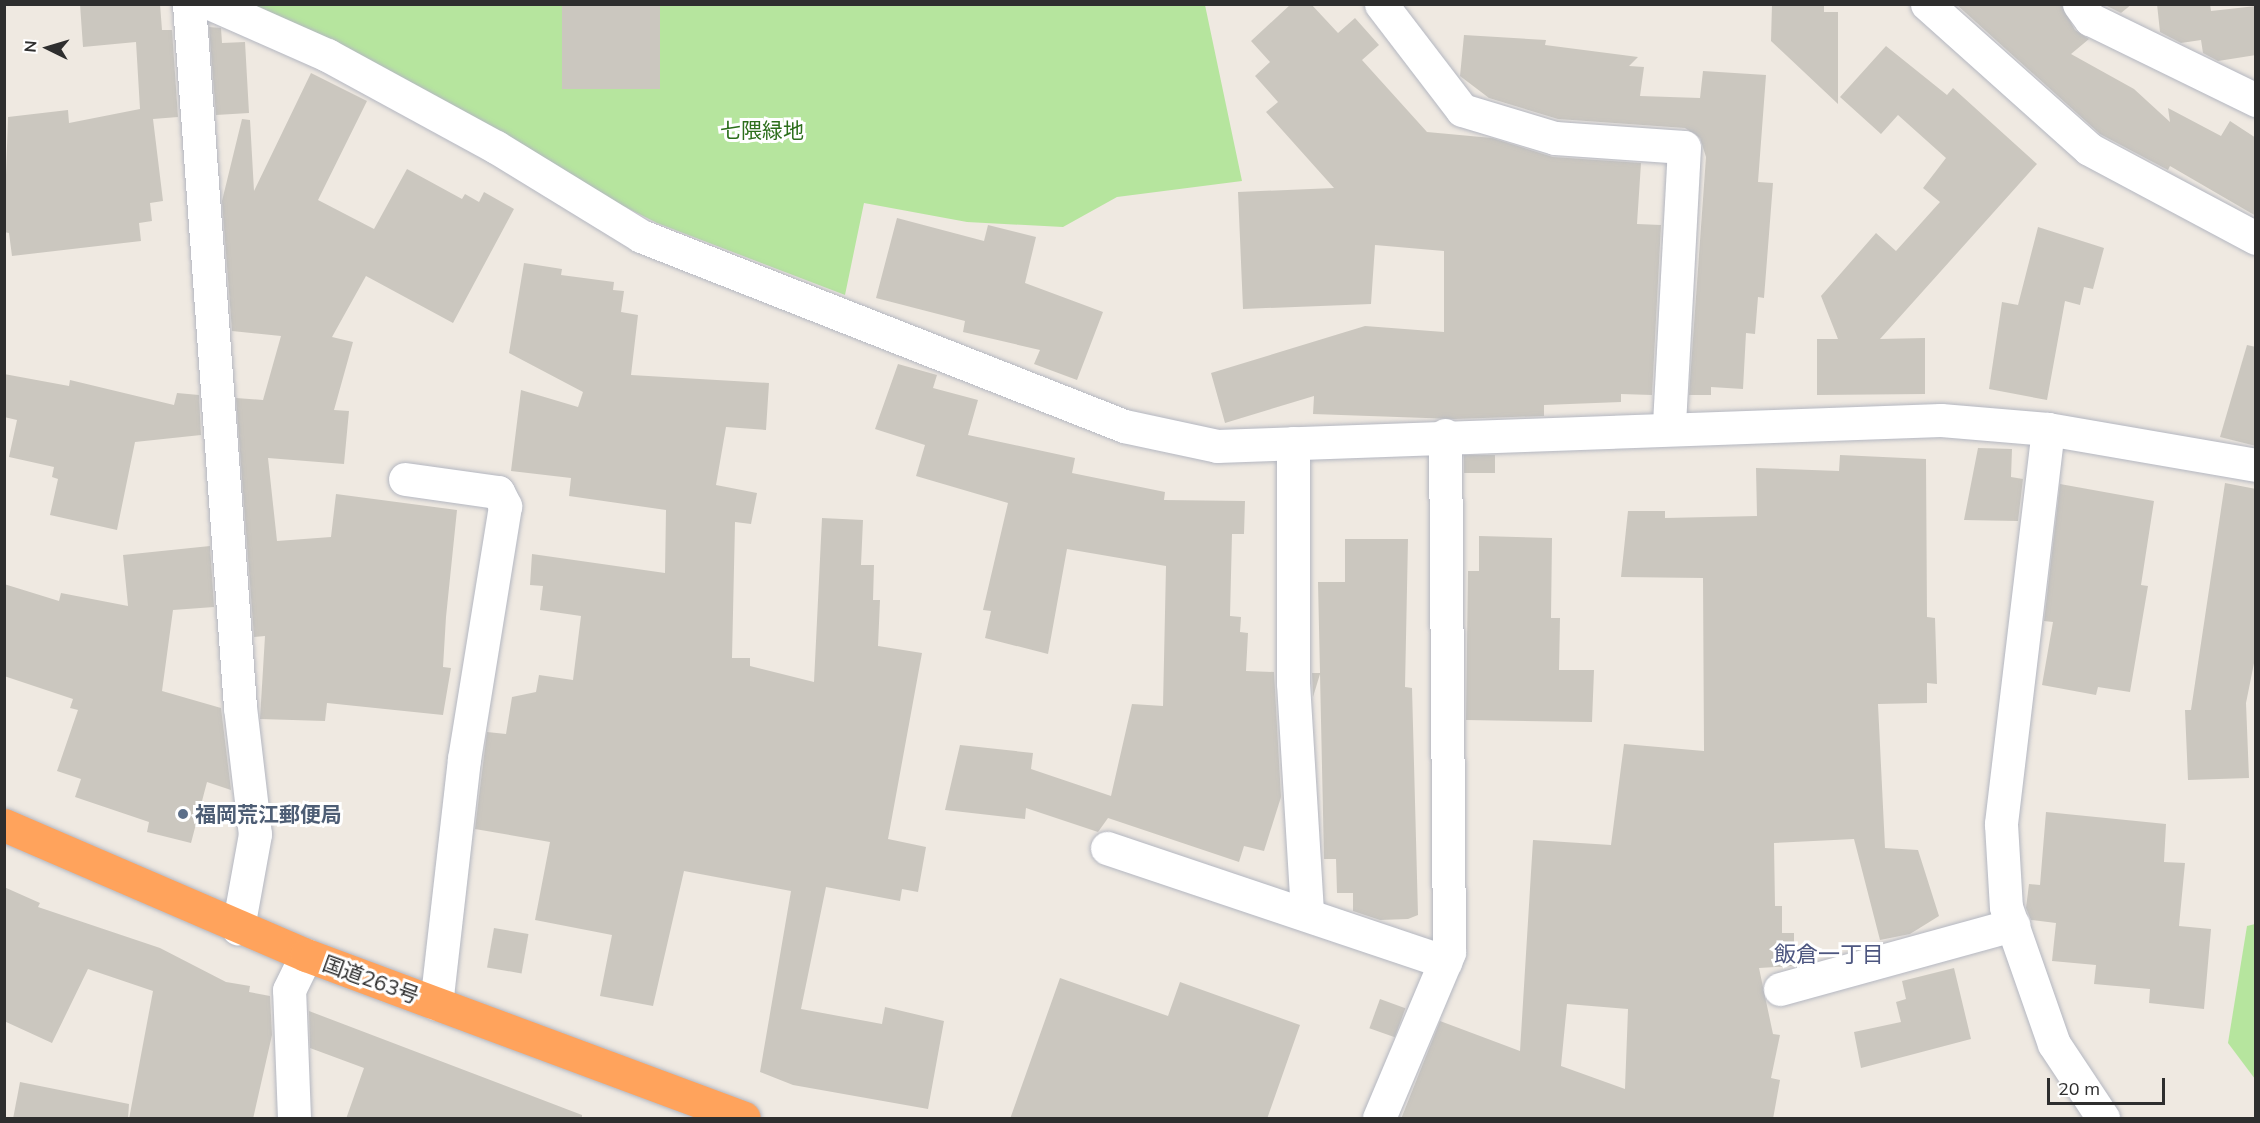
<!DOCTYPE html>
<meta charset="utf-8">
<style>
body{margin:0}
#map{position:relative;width:2260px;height:1123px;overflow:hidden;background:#efe9e1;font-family:Mulish,"Noto Sans JP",sans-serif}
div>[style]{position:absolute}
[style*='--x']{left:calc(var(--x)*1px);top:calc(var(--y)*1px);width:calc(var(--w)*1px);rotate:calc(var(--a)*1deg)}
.green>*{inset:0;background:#b6e59e}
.building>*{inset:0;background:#cbc7bf;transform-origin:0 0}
.roads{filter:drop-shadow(0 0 2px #b4b7c1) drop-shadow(0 0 2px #b4b7c1)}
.minor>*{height:33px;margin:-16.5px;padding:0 16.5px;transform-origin:16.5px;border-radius:16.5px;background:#fff}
.highway>*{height:33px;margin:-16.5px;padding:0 16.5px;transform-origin:16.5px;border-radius:16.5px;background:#ffa35c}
.dots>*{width:16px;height:16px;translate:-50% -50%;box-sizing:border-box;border:3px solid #fff;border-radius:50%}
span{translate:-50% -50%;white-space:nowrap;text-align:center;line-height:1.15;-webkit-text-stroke:6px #fff;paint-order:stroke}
.park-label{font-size:21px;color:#2c6e1b}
.service-label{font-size:21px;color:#4e5e75;font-weight:700}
.left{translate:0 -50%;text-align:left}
.street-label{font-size:21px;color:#2e2e2e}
.neighbourhood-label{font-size:22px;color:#4d5680}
.frame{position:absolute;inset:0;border:6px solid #2e2e2e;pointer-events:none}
.north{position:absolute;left:18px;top:18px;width:60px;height:60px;-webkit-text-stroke:4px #fff;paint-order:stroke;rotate:275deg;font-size:16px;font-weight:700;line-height:24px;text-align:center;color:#2e2e2e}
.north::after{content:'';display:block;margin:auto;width:21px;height:27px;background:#2e2e2e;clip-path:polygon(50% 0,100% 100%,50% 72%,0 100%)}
.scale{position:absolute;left:2047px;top:1078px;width:118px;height:27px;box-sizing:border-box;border:3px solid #2e2e2e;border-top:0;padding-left:8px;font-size:18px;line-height:21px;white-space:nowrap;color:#2e2e2e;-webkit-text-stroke:4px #fff;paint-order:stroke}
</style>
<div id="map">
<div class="green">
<i style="clip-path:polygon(226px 5px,1205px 5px,1242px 181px,1117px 197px,1063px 227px,967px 222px,864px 203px,845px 295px,657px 223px)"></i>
<i style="clip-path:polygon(2255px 924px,2256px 924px,2255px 1079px,2228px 1043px,2247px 926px)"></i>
</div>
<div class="building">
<i style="clip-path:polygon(80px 4px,160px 4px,162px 30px,172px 30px,178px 117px,153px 119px,163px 201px,150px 203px,152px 221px,139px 223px,141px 241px,12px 256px,9px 233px,4px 232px,8px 117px,68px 110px,69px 123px,140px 109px,136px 42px,83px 47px)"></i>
<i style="left:562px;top:4px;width:98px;height:85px"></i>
<i style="clip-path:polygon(1291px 4px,1311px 4px,1338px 33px,1355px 18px,1379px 45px,1362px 60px,1427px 132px,1492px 138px,1553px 157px,1641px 163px,1637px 224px,1661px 225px,1652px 395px,1621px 394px,1621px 402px,1544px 405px,1544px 416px,1454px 419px,1313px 414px,1314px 396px,1225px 423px,1211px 373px,1365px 326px,1444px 332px,1444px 251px,1375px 245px,1371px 304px,1243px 309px,1238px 192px,1334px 188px,1266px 112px,1278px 102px,1255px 76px,1270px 62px,1251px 41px)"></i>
<i style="clip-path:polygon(1772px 4px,1824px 4px,1824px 12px,1838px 12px,1838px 104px,1771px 41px)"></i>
<i style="clip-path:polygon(1956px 4px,2061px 4px,2075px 30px,2089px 39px,2071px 54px,2134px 89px,2170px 122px,2168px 108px,2221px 136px,2230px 121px,2256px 138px,2256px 216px,2170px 166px,2168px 170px,2100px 134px)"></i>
<i style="clip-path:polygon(2103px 4px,2132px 4px,2121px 13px)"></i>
<i style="clip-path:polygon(2157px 4px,2210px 4px,2211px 11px,2256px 6px,2256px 55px,2218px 61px,2203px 53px,2201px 40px,2181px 43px,2160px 32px)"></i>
<i style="clip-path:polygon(209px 27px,221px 28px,222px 43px,245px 42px,249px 113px,216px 115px)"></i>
<i style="clip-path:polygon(1464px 35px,1546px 40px,1545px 45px,1638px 57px,1629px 66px,1644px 67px,1640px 96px,1700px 98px,1703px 71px,1766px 75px,1758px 182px,1773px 183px,1764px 298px,1758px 297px,1755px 334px,1746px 333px,1743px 389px,1711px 387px,1711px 395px,1689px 395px,1706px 157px,1700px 138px,1685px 128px,1558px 119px,1489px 98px,1460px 76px)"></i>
<i style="clip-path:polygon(1886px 46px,1947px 95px,1953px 88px,2037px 164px,1880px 339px,1925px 338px,1925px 394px,1817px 395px,1817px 339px,1838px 339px,1821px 296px,1876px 233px,1896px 251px,1940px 202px,1923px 188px,1946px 158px,1898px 115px,1881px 134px,1840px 97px)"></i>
<i style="clip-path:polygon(311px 73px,367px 101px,318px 200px,374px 229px,407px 169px,462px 199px,465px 194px,479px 202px,484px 192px,514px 209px,453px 323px,366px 276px,332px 337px,353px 342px,334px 410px,349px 411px,344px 464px,268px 458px,277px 541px,331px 537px,336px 494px,457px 510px,446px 617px,443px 667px,451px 668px,443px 715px,327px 703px,325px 721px,260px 719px,265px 636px,254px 637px,236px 398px,263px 400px,281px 336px,232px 331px,222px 201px,242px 119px,250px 120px,254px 191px)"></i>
<i style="clip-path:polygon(897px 218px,984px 241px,988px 225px,1036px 237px,1025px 283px,1103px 312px,1077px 380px,1034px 364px,1040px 350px,963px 332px,965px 321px,876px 298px)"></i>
<i style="clip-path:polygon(2038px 227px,2104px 248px,2093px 289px,2084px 287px,2080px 305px,2065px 301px,2047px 400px,1989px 389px,2002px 302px,2018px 305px)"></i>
<i style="clip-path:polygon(524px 263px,562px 269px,561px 275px,614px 282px,613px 290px,624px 291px,621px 312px,638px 315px,631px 375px,769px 383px,766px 430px,726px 427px,716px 485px,757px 493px,751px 524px,735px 522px,732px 658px,750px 658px,750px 666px,814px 682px,822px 518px,863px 520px,861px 565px,874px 565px,873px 600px,880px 600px,878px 646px,922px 653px,888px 839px,926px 847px,918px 892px,902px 889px,900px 901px,826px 887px,801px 1009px,882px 1024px,885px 1007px,944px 1021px,928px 1109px,793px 1085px,760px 1072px,791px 891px,684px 871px,653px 1006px,600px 996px,612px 935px,535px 920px,550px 842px,475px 829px,487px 732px,506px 734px,512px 697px,536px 692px,539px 675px,573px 680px,581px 616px,540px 610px,543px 586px,530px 585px,532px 554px,665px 573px,666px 510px,569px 496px,571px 478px,511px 471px,521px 390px,578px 407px,583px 392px,509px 353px)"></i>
<i style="clip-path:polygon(2247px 345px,2256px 347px,2256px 446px,2220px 437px)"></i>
<i style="clip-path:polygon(898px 364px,937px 375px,933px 388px,978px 400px,968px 435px,1075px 458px,1072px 473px,1165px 492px,1164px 500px,1245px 501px,1244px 534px,1232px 534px,1230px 616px,1241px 617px,1240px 632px,1248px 633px,1246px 671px,1274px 672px,1281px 797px,1264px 851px,1244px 846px,1239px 862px,1108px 818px,1098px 832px,1026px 808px,1025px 819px,945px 810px,960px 745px,1033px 753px,1031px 769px,1111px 796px,1132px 704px,1163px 706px,1166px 566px,1067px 549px,1048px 654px,985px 638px,991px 611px,983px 610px,1008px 503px,916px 476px,925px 445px,875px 429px)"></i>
<i style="clip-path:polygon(4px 374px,69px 386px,70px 380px,174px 405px,177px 393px,199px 395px,201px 435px,135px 442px,117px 530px,50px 515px,58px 479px,52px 477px,54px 467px,9px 457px,17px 420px,4px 417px)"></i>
<i style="clip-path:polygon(1978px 448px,2012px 449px,2011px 477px,2023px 479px,2018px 521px,1964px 520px)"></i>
<i style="left:1495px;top:455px;width:18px;height:31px;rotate:90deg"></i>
<i style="clip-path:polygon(evenodd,1840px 455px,1926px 459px,1927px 617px,1935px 618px,1937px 684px,1927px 683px,1927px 703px,1878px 704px,1885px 848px,1918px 850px,1939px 916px,1910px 934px,1880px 940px,1854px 839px,1774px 843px,1775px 906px,1782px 906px,1782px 933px,1794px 933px,1794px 966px,1759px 968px,1773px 1034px,1780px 1035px,1771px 1078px,1780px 1080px,1773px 1119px,1401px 1119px,1440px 1021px,1520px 1051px,1533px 840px,1611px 845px,1624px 744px,1704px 751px,1703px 578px,1621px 577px,1628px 511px,1665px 511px,1665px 518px,1757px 516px,1756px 468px,1839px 471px,1840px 455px,1567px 1004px,1628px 1009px,1625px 1089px,1561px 1066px,1567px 1004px)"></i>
<i style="clip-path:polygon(2225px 483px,2256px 489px,2256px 653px,2246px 703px,2249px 778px,2188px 780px,2185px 710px,2191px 710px)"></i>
<i style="clip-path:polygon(2060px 484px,2154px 501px,2141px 585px,2148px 586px,2130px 692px,2098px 687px,2096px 695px,2042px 685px,2053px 622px,2044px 621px)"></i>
<i style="clip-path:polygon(1479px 536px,1552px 538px,1551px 618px,1560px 618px,1559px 670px,1594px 670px,1592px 722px,1466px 720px,1468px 571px,1479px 571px)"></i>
<i style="clip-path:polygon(1345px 539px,1408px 539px,1405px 687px,1412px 688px,1418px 915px,1408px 919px,1380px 920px,1353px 911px,1353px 893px,1337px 893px,1336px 859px,1324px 859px,1320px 674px,1313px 697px,1312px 673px,1320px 673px,1318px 582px,1345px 582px)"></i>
<i style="clip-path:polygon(210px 546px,214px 607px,173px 610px,162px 691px,221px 708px,231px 790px,207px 782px,191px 843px,147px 832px,149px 822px,75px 797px,81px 779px,57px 771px,78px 710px,70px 708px,73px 699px,4px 676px,4px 584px,59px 601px,61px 593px,128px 606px,123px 555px)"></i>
<i style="clip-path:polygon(2046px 812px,2166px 824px,2164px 862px,2185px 863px,2179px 926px,2211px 929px,2204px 1009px,2149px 1003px,2150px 989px,2094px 984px,2096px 965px,2052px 961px,2056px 923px,2031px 920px,2026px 908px,2029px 884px,2040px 885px)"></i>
<i style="clip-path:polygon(4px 887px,40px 903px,38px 907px,160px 948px,226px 982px,250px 986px,249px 992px,270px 996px,272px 1035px,253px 1119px,129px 1119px,153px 991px,88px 969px,52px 1043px,4px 1021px)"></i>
<i style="left:494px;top:928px;width:35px;height:40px;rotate:10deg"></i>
<i style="clip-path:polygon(1954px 968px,1971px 1039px,1861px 1068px,1854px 1032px,1901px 1022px,1896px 1002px,1906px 999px,1902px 981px)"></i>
<i style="clip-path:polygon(1060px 978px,1168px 1016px,1180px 982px,1300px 1025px,1267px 1119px,1010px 1119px)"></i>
<i style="left:1380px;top:999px;width:27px;height:31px;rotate:20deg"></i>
<i style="clip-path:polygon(309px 1011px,582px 1115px,582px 1119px,346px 1119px,364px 1068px,310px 1048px)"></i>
<i style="clip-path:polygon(20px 1082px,129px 1104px,128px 1119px,13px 1119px)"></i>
</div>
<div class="roads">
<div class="minor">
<i style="--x:189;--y:4;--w:705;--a:85.85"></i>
<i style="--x:240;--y:707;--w:128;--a:83.3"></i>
<i style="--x:255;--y:834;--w:96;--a:100.3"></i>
<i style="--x:212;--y:4;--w:126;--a:23.9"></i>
<i style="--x:327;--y:55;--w:192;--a:28.6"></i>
<i style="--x:496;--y:147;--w:170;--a:31.5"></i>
<i style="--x:641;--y:236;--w:519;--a:21.47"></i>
<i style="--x:1124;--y:426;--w:95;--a:12.1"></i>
<i style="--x:1217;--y:446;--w:724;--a:-2.06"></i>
<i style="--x:1941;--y:420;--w:107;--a:4.8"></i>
<i style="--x:2048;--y:429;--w:211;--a:9.8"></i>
<i style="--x:1381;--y:4;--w:133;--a:52.6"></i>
<i style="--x:1462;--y:110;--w:97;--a:16.8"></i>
<i style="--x:1555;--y:138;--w:129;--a:4"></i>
<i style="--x:1684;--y:147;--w:279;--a:93.1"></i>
<i style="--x:1927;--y:4;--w:217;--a:41.8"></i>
<i style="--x:2089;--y:149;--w:189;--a:28.1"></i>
<i style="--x:2079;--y:4;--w:19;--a:54"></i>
<i style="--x:2090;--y:19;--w:185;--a:26"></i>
<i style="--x:2048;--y:429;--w:398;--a:96.8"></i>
<i style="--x:2001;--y:824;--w:83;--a:86.6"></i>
<i style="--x:2006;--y:907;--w:145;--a:70.7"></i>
<i style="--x:2054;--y:1044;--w:89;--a:56.5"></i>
<i style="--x:1293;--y:443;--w:240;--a:90"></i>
<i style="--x:1293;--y:683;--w:232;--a:86.5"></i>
<i style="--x:405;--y:479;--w:94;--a:8"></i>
<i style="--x:498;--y:492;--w:16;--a:63"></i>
<i style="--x:505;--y:506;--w:256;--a:99.2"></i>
<i style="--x:464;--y:759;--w:246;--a:96.5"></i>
<i style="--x:1107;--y:848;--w:357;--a:18.6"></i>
<i style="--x:1780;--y:989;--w:242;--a:-15.4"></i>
<i style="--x:294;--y:1118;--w:128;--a:-92.2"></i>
<i style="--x:289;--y:990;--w:39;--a:-64"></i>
<i style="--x:1379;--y:1118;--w:180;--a:-67.1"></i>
<i style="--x:1449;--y:952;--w:517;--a:-90.44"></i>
</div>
<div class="highway">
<i style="--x:4;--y:825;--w:329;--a:23.3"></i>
<i style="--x:306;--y:955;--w:467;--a:20.4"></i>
</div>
</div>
<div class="dots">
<i style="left:183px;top:814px;background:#5c6f8a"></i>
</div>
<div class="park-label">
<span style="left:762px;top:130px">七隈緑地</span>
</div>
<div class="service-label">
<span class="left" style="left:195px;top:814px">福岡荒江郵便局</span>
</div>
<div class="street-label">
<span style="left:371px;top:979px;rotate:20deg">国道263号</span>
</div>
<div class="neighbourhood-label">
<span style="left:1829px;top:955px">飯倉一丁目</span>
</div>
<div class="frame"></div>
<div class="north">N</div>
<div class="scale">20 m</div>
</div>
